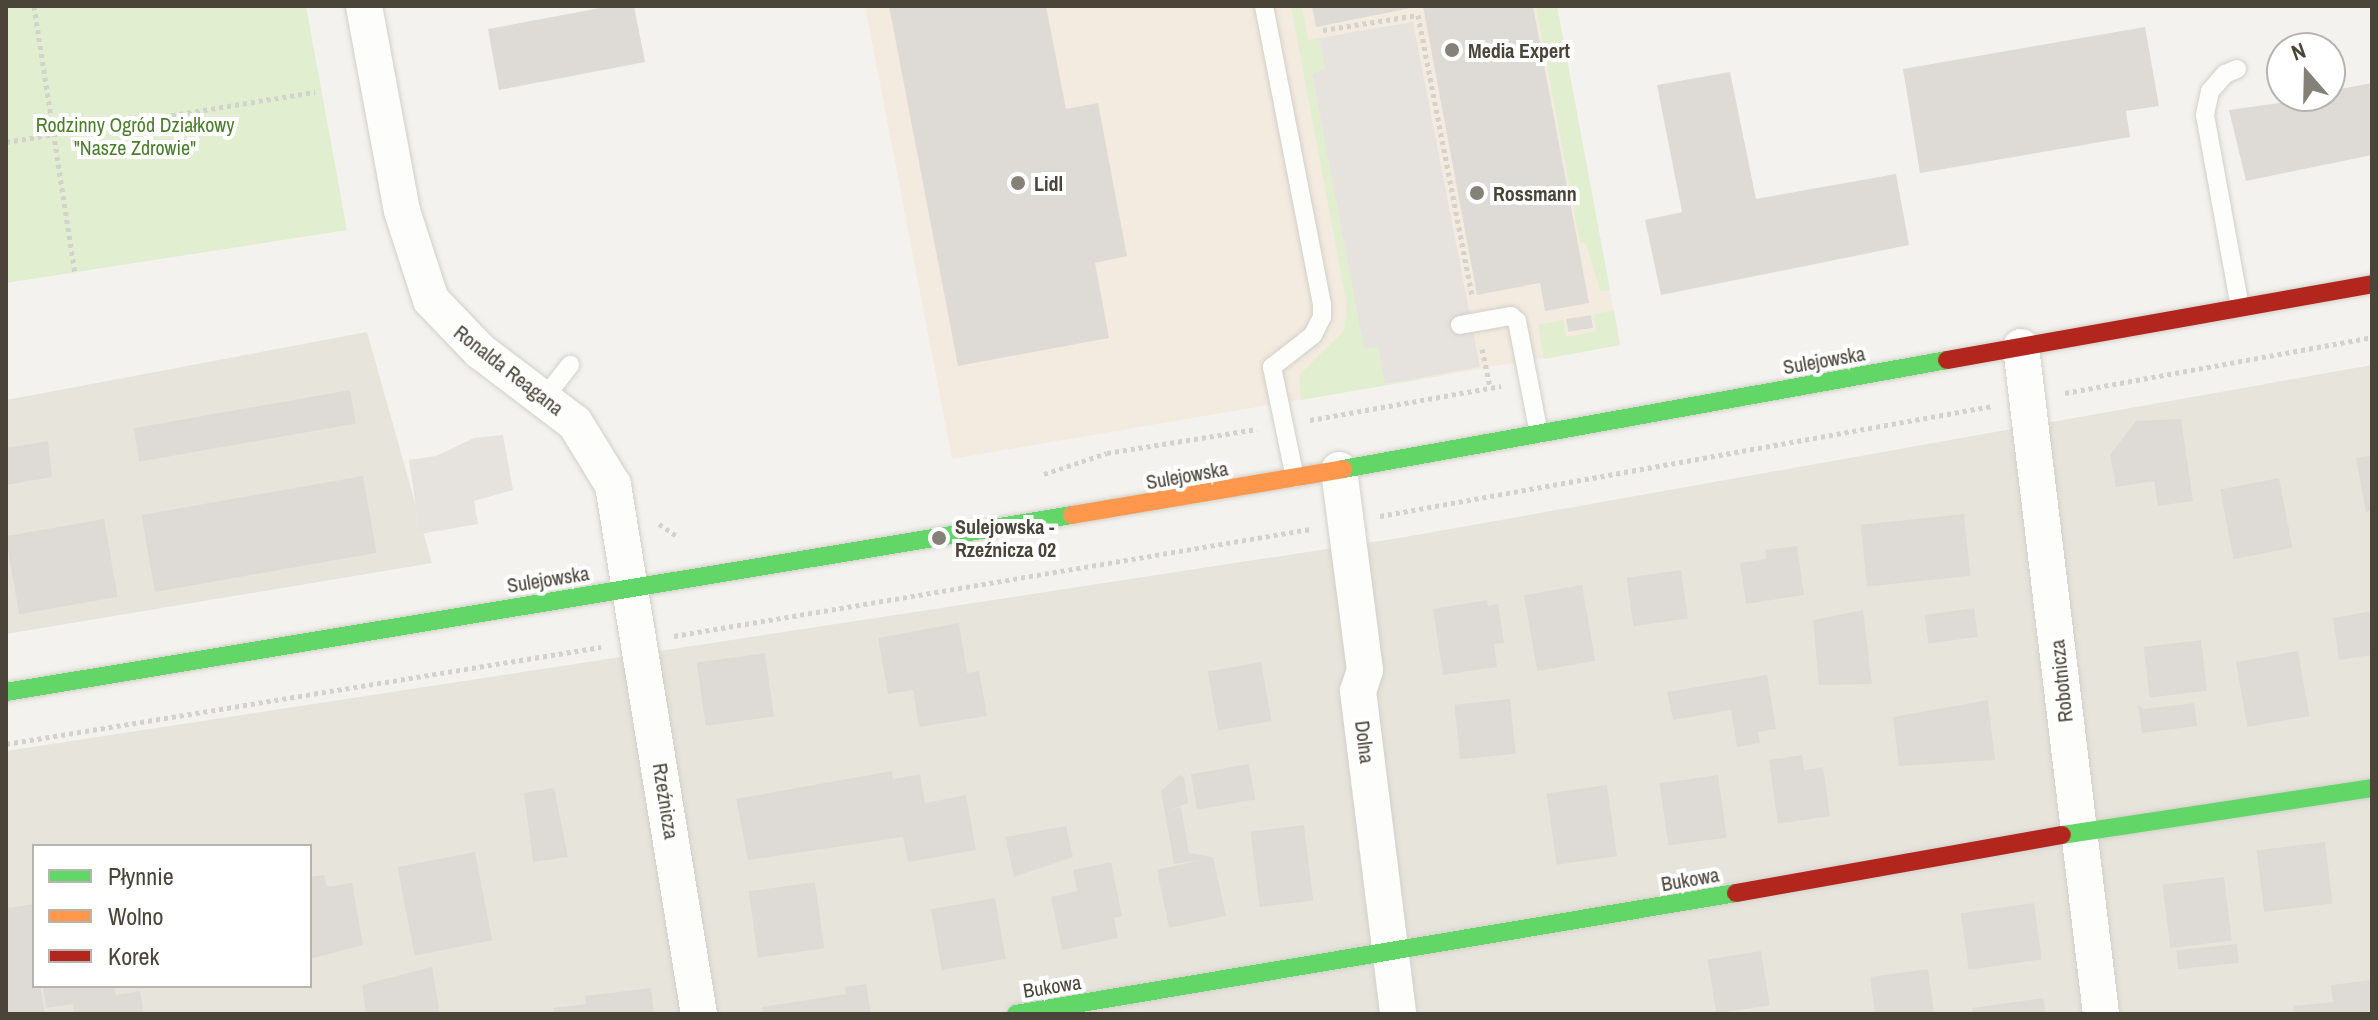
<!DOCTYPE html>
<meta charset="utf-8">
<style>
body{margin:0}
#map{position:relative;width:2378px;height:1020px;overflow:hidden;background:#f4f2ee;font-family:"Archivo Narrow",sans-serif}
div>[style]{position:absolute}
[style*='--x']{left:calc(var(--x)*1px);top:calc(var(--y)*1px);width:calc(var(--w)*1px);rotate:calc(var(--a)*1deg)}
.residential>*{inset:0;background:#e7e4dc}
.commercial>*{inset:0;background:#f3ebdf}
.green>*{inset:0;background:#e1eecf}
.parking>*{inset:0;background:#e6e3df}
.building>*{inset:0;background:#dedbd6;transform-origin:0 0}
.path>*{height:5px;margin-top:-2.5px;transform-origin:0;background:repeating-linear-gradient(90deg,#d3d2cc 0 4px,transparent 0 8px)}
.roads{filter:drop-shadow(0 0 2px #d2d0cb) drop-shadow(0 0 2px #d2d0cb)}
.lane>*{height:18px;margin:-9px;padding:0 9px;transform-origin:9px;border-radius:9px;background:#fdfdfc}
.street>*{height:36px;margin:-18px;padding:0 18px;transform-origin:18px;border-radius:18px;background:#fdfdfc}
.fast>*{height:18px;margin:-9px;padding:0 9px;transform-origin:9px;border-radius:9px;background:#63d668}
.slow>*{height:18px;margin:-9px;padding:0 9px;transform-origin:9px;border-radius:9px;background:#ff974d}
.jam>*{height:18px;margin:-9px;padding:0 9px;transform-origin:9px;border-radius:9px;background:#b3261e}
.dots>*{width:22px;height:22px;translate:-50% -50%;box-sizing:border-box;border:4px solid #fff;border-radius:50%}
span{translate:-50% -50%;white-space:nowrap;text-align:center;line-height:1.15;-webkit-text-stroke:8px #fff;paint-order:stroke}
.poi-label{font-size:20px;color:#4b4439;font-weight:700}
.left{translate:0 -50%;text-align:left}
.park-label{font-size:20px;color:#4a7f2a}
.street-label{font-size:20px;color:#4b4439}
.frame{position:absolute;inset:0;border:8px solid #4b4439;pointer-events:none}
.legend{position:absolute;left:32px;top:844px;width:280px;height:144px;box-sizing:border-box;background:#fff;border:2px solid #b7b4b0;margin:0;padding:10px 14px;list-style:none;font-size:24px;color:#4b4439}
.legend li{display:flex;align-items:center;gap:16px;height:40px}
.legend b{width:40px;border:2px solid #b7b4b0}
.north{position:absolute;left:2266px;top:32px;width:80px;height:80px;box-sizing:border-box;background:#fff;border:2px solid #b7b4b0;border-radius:50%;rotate:340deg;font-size:22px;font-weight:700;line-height:32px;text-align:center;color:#4b4439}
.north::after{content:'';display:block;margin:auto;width:28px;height:36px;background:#868178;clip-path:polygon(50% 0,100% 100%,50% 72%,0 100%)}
</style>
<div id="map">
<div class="residential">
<i style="clip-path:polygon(367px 332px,432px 563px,6px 634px,6px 400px)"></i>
<i style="clip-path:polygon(evenodd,2372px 365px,2372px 1014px,6px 1014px,6px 751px,1405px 537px,2372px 365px,34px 846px,310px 846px,310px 986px,34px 986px,34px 846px)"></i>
</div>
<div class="commercial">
<i style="clip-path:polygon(865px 6px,1557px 6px,1620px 345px,952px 459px)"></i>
</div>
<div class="green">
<i style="clip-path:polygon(6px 6px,306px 6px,347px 230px,6px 283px)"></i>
<i style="clip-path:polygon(1291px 6px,1302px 6px,1308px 40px,1319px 38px,1325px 69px,1312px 75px,1364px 348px,1378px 347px,1386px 384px,1480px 369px,1301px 400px,1299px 375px,1344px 331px,1347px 306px)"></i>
<i style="clip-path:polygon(1536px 6px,1557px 6px,1610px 290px,1600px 291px,1586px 243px,1580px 243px)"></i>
<i style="clip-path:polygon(1614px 311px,1620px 345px,1544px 359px,1538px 325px,1563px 320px,1566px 337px,1596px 331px,1594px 314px)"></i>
</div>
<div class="parking">
<i style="clip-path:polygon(1413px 22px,1480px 367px,1385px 384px,1378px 347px,1364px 349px,1312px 74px,1325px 69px,1319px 38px)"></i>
<i style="clip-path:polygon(503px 435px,513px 490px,474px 501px,478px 524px,420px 534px,409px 460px,436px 456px,474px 438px)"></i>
</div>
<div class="building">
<i style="clip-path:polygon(611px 6px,634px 6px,645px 62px,499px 90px,488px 29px)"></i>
<i style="clip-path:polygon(889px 6px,1046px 6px,1066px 109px,1098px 103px,1127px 256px,1095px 263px,1109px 338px,958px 366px)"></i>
<i style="clip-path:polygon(1312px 6px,1416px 6px,1416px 7px,1316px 27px)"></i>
<i style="clip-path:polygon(1423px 6px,1533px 6px,1589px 303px,1545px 311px,1540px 283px,1477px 295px)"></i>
<i style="clip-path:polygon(2145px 27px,2159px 106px,2126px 111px,2130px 137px,1920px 173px,1903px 69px)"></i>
<i style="clip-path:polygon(1730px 72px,1756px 199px,1896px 174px,1909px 245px,1661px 295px,1645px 220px,1682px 212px,1657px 85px)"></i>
<i style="clip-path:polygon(2372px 83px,2372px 155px,2246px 181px,2229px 110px,2330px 96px,2330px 91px)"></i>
<i style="left:1591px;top:315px;width:13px;height:25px;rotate:81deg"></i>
<i style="left:350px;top:390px;width:34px;height:220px;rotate:80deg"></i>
<i style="clip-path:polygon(2181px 419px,2193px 501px,2158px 506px,2154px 481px,2116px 487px,2110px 455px,2136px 421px)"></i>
<i style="clip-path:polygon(48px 441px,52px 477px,6px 485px,6px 448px)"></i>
<i style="clip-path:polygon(2372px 455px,2372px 510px,2366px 512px,2356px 458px)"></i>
<i style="left:363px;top:476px;width:78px;height:225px;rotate:80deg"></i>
<i style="left:2279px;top:478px;width:71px;height:60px;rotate:79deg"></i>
<i style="left:1964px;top:514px;width:62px;height:104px;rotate:84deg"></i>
<i style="left:104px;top:519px;width:79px;height:100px;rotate:80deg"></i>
<i style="clip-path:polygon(1797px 546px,1804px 595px,1746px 604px,1740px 563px,1766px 559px,1765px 550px)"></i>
<i style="left:1681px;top:570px;width:49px;height:55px;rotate:82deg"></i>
<i style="left:1582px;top:585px;width:77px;height:59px;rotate:80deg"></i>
<i style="clip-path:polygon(1487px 600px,1488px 606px,1498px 604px,1504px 643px,1494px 644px,1497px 667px,1443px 675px,1433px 609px)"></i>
<i style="left:1974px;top:608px;width:29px;height:50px;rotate:82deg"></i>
<i style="clip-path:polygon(1863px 610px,1872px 684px,1819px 685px,1813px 620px)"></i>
<i style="clip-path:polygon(2372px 611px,2372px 655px,2339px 660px,2333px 618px)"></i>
<i style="clip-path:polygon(959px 623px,967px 673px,979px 671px,987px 716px,919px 727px,913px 690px,888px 694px,878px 638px)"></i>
<i style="left:2201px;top:640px;width:51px;height:58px;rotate:83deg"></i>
<i style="left:2298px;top:651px;width:66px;height:63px;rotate:80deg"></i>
<i style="left:765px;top:653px;width:64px;height:69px;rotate:82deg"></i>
<i style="left:1261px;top:662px;width:60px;height:54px;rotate:80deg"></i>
<i style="clip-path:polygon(1767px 675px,1776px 729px,1758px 732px,1760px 743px,1737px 747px,1731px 710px,1673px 720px,1667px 692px)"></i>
<i style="left:1510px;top:699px;width:55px;height:56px;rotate:84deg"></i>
<i style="clip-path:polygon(1988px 700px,1995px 760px,1899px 766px,1893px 717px)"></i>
<i style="clip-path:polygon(2194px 703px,2197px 726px,2142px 733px,2138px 705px,2144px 709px)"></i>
<i style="clip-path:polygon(1802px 755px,1804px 770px,1823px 767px,1830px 816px,1778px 824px,1769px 760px)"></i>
<i style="left:1249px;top:764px;width:36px;height:59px;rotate:80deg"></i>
<i style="clip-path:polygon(892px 771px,893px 779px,920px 774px,925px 803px,966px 795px,976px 850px,908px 862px,903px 837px,748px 860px,736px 799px)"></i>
<i style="clip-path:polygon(1179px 775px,1184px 777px,1188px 803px,1171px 810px,1181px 807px,1189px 853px,1213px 857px,1226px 916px,1169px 928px,1157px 870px,1200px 860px,1174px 864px,1161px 791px)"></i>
<i style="left:1718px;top:775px;width:63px;height:59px;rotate:82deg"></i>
<i style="left:1607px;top:785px;width:72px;height:61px;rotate:82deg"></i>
<i style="clip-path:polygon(554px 788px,568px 857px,533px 862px,524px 793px)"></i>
<i style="left:1304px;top:825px;width:76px;height:54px;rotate:83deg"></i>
<i style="clip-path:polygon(1066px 826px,1073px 857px,1014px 877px,1005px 837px)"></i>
<i style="left:2325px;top:842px;width:62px;height:69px;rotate:83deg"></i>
<i style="left:475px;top:852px;width:90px;height:79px;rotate:79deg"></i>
<i style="clip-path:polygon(1111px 862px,1122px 916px,1114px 918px,1118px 938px,1062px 950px,1051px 897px,1077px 891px,1073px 870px)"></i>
<i style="clip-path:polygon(324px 875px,327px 887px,352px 883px,363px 945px,310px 959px,310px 877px)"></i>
<i style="left:2224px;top:877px;width:64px;height:62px;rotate:83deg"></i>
<i style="left:815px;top:882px;width:67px;height:67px;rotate:82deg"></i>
<i style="left:995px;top:898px;width:62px;height:65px;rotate:80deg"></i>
<i style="clip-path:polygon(6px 900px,9px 908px,34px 904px,34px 986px,40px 986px,45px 1014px,6px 1014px)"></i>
<i style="left:2034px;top:903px;width:57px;height:74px;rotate:82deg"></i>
<i style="left:2237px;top:944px;width:19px;height:61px;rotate:84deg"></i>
<i style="left:1761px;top:951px;width:55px;height:54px;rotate:81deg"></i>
<i style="clip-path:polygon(432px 967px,440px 1014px,366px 1014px,362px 985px)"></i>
<i style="clip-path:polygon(1928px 969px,1934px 1014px,1875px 1014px,1870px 977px)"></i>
<i style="clip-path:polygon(2372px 980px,2372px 1014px,2294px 1014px,2293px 1006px,2333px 1002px,2331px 985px)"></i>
<i style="clip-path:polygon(866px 984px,871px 1014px,763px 1014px,762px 1007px,846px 994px,845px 987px)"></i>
<i style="clip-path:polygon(43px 986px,114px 986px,116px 995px,140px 991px,144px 1014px,74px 1014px,73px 1004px,46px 1008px)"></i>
<i style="clip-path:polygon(651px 988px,654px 1014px,554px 1014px,553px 1008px,586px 1004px,585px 996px)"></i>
<i style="clip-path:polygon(2043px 998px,2046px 1014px,1973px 1014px,1972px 1008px)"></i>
</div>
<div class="path">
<i style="--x:34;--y:6;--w:270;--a:81.3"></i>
<i style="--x:1323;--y:30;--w:96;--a:-9"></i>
<i style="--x:1418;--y:15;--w:286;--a:79.1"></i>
<i style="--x:6;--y:142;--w:313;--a:-9.2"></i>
<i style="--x:1482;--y:349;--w:40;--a:78"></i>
<i style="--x:2065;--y:393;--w:312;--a:-10.3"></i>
<i style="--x:1310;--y:420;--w:194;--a:-10.1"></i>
<i style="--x:1044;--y:474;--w:66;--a:-18.4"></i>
<i style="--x:1107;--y:453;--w:152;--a:-9.1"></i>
<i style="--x:1380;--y:516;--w:622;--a:-10.19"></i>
<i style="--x:659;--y:524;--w:22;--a:34"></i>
<i style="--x:674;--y:636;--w:646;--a:-9.54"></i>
<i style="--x:6;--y:744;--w:603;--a:-9.26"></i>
</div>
<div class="roads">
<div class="lane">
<i style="--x:1264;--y:6;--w:305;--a:79"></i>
<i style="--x:1322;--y:305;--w:12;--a:90"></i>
<i style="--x:1322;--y:317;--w:20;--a:117"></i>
<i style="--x:1313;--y:335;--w:52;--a:142"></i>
<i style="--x:1272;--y:367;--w:113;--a:78.3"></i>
<i style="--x:2237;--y:69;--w:13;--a:157"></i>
<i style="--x:2225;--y:74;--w:23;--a:131"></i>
<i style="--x:2210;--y:91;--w:25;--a:102"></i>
<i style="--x:2205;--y:115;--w:195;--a:79.7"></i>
<i style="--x:1460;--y:325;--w:52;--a:-10"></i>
<i style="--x:1511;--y:316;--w:8;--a:40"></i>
<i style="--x:1517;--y:321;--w:115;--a:79"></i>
<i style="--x:545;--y:397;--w:41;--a:-52"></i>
</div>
<div class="street">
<i style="--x:364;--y:6;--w:208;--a:79.5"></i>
<i style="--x:402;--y:211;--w:94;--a:72"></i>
<i style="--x:431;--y:300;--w:71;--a:46.1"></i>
<i style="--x:480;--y:351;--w:119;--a:37.2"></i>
<i style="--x:575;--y:423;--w:73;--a:58.5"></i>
<i style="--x:613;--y:485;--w:536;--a:80.77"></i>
<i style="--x:2021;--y:347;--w:672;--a:83.16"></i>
<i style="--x:1339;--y:470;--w:202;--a:82.6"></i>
<i style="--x:1365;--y:670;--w:22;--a:108"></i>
<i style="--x:1358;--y:691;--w:325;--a:82.9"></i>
</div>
<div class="fast">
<i style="--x:1343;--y:469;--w:614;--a:-10.23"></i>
<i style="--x:6;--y:692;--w:1081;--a:-9.43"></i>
<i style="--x:2062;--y:835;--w:314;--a:-8.6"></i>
<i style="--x:1016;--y:1014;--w:730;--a:-9.54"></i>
</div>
<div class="slow">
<i style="--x:1072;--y:515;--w:275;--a:-9.6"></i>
</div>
<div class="jam">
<i style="--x:1947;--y:360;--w:432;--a:-10.1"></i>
<i style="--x:1736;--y:893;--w:331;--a:-10.1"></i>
</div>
</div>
<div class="dots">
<i style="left:1452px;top:50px;background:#868178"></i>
<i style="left:1018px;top:183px;background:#868178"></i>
<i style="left:1477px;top:193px;background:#868178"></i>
<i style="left:939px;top:538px;background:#868178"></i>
</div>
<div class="poi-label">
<span class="left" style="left:1468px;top:50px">Media Expert</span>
<span class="left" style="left:1034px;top:183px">Lidl</span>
<span class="left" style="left:1493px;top:193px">Rossmann</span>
<span class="left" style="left:955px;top:538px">Sulejowska -<br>Rzeźnicza 02</span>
</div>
<div class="park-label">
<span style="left:135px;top:136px">Rodzinny Ogród Działkowy<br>"Nasze Zdrowie"</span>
</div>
<div class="street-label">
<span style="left:1824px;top:360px;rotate:-10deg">Sulejowska</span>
<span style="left:509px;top:370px;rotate:38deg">Ronalda Reagana</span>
<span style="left:1187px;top:475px;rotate:-10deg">Sulejowska</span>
<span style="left:548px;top:579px;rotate:-9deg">Sulejowska</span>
<span style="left:2061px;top:681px;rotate:-96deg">Robotnicza</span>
<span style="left:1365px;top:742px;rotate:83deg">Dolna</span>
<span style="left:666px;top:801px;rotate:81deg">Rzeźnicza</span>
<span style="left:1690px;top:879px;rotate:-10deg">Bukowa</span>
<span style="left:1052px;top:986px;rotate:-9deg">Bukowa</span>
</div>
<div class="frame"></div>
<ul class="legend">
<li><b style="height:10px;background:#63d668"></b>Płynnie</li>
<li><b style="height:10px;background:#ff974d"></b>Wolno</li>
<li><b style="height:10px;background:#b3261e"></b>Korek</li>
</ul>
<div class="north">N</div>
</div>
